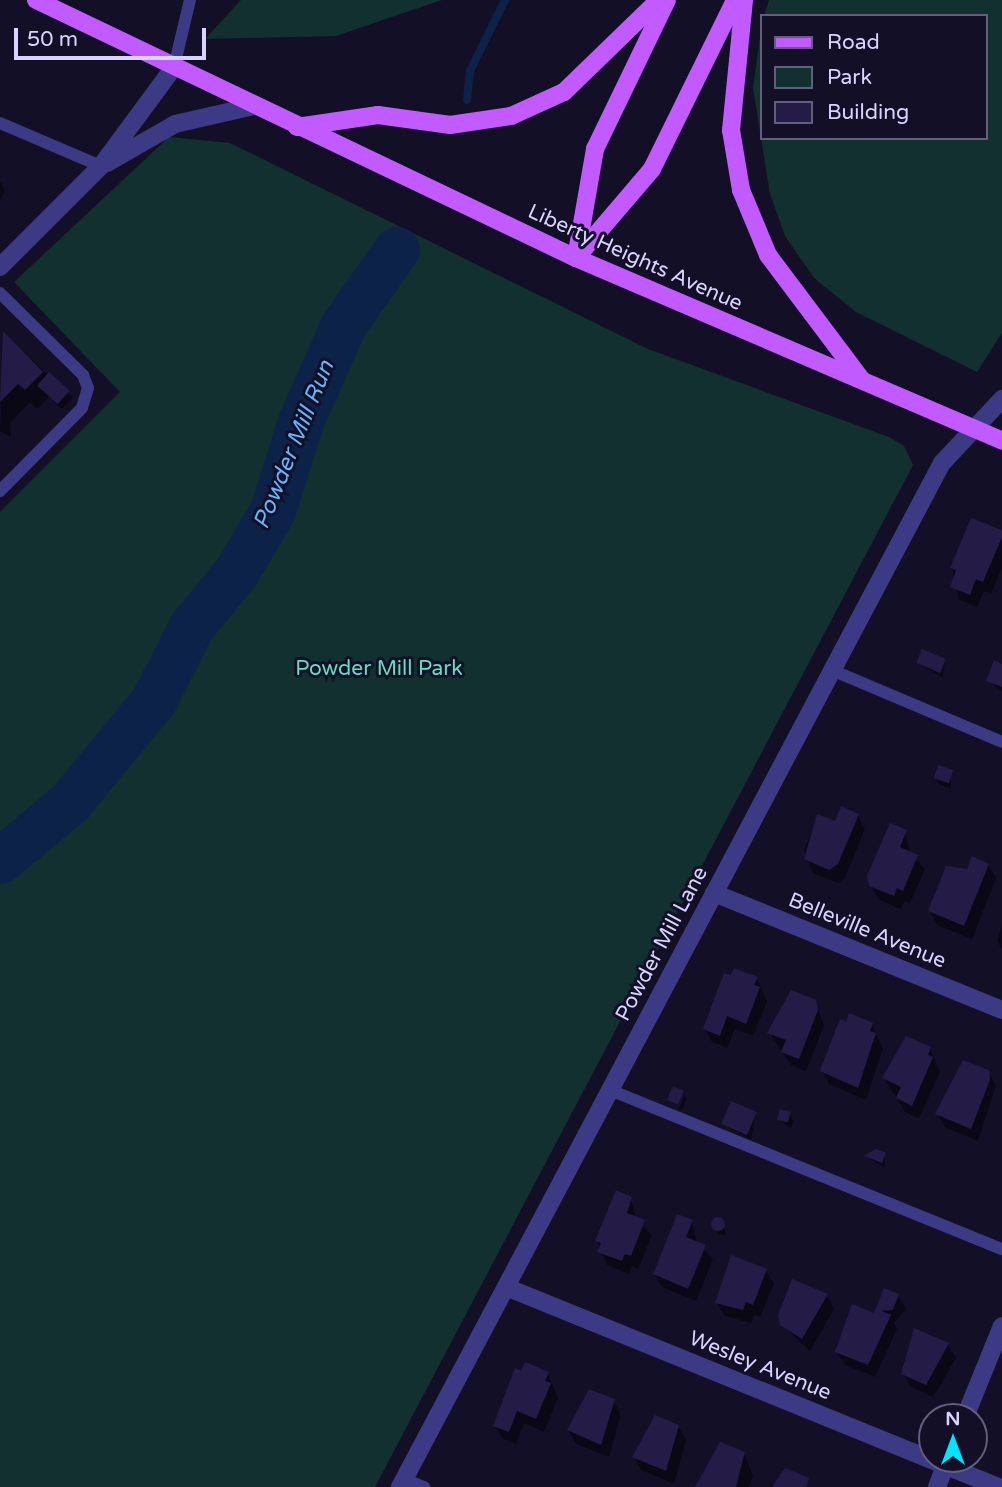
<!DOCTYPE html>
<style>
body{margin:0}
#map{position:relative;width:1002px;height:1487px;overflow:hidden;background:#130f26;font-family:"Varela Round",sans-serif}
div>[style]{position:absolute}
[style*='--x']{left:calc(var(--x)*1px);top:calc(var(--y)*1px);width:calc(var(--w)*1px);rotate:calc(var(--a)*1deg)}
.green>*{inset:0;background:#12302f}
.shadow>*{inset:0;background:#0007}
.stream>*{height:8px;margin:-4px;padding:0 4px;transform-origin:4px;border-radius:4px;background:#0c2248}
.river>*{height:46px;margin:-23px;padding:0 23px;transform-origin:23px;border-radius:23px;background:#0c2248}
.building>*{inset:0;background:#241b47;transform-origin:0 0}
.round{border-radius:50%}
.service>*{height:12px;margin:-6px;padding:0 6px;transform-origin:6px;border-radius:6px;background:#3d3a85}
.minor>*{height:18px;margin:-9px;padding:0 9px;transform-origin:9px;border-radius:9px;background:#3d3a85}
.tertiary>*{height:18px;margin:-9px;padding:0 9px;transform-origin:9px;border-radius:9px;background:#3d3a85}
.primary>*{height:18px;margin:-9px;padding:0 9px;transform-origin:9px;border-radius:9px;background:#c25bff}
span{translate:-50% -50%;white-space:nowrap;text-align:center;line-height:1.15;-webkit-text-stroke:6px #130f26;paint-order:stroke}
.street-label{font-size:21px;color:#d9d4ff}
.park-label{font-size:21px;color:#5fe0c0}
.water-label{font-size:23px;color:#62b6ff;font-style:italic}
.legend{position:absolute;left:760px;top:14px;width:228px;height:126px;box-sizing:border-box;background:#130f26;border:2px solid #625e7d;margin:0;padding:9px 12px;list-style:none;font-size:21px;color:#d9d4ff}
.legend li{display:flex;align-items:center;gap:14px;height:35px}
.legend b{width:35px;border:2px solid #625e7d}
.north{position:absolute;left:918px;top:1403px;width:70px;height:70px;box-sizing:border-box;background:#130f26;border:2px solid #625e7d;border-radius:50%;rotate:0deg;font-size:19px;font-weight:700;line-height:28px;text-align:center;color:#d9d4ff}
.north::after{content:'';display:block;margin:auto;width:24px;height:32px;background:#00e5ff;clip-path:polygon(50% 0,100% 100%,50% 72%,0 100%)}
.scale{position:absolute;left:14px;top:28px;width:192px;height:32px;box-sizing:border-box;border:4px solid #d9d4ff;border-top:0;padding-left:9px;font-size:21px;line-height:24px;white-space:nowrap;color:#d9d4ff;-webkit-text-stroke:5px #130f26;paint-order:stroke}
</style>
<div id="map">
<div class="green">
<i style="clip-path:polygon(241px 0,442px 0,336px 36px,205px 39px)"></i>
<i style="clip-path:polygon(769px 0,1002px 0,1002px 333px,977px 372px,856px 312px,814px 278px,785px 236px,770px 194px,753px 88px,762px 22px,762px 138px,986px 138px,986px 16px,764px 16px)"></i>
<i style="clip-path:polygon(169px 137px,230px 143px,648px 349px,889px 437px,904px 446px,913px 465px,375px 1487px,0 1487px,0 512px,120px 392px,14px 282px)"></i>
</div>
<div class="shadow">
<i style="clip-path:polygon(0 181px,5px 190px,0 200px)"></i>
<i style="clip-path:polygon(3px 333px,73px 398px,62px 409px,49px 397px,37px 409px,30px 402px,10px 423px,11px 437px,0 431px)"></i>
<i style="clip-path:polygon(1002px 532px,1002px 567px,991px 594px,984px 591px,977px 607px,959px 600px,952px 568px)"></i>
<i style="clip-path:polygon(945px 660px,943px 678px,918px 663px)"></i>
<i style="clip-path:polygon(1002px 666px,1002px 691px,988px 681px)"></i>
<i style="clip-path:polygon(951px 772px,951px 789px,939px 784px,935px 778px)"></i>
<i style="clip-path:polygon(858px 815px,865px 829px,845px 878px,838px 883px,813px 873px,804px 850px,818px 816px,836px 824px)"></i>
<i style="clip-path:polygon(905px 832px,910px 853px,925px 869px,910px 903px,905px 901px,901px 909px,879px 900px,871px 886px)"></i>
<i style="clip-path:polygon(988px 865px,996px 878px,972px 939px,937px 925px,930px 911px,968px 871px)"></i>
<i style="clip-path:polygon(1002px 926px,1002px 949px,997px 941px)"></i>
<i style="clip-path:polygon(757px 978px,767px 1002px,753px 1036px,735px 1029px,727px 1048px,712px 1042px,705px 1029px)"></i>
<i style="clip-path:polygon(791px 992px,815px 1002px,824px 1025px,806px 1071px,791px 1065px,769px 1032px)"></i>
<i style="clip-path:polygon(872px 1025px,883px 1048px,866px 1100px,829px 1084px,822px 1070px)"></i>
<i style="clip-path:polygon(930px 1048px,940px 1072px,919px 1118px,905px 1112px,884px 1078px)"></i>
<i style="clip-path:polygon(963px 1062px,988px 1072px,996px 1085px,978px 1141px,945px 1127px,937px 1114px)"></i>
<i style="clip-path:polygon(684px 1095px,687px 1098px,682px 1110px,679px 1109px)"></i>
<i style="clip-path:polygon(756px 1113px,751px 1140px,723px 1124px)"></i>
<i style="clip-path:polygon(790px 1114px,793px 1120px,791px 1128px,779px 1119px)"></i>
<i style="clip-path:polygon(885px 1154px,885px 1168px,866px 1156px)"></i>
<i style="clip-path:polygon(631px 1199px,636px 1219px,652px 1235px,638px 1269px,632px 1266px,629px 1274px,607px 1265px,597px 1241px)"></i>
<i style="clip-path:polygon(715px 1220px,722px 1220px,726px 1235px,718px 1235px)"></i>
<i style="clip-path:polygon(692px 1222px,697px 1243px,713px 1259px,696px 1301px,662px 1287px,655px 1274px)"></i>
<i style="clip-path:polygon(766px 1270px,774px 1284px,760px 1317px,754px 1315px,751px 1323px,725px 1316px,717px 1303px)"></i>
<i style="clip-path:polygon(898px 1295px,906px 1309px,894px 1323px,897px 1329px,875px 1377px,845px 1365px,837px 1352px)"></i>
<i style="clip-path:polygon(827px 1296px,834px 1309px,810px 1351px,781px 1324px)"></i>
<i style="clip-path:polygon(915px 1331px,948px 1345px,956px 1358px,933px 1397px,911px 1387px,903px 1373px)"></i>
<i style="clip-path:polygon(548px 1374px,558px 1398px,544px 1432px,524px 1423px,516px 1444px,503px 1439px,495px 1426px)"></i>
<i style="clip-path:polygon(589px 1391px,613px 1401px,621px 1414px,609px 1457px,576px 1444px,568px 1430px)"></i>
<i style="clip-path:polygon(678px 1426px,686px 1440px,674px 1484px,641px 1470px,634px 1457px)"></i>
<i style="clip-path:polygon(744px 1453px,753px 1476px,749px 1487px,699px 1487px)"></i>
</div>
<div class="stream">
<i style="--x:467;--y:100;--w:29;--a:-84"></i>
<i style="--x:470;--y:71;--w:79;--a:-63.8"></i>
</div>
<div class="river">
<i style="--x:0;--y:861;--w:91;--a:-39.6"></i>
<i style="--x:70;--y:803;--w:132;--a:-50.5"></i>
<i style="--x:154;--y:701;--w:82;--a:-63.1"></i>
<i style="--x:191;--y:628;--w:72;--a:-50.6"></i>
<i style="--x:237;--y:572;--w:71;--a:-59.5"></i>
<i style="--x:273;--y:511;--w:93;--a:-72.5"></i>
<i style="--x:301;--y:422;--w:106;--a:-66.1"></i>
<i style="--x:344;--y:325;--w:92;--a:-54.8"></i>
</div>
<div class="building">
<i style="clip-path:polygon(3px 331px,43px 372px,25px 390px,18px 384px,0 402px)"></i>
<i style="left:49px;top:372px;width:28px;height:18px;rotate:42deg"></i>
<i style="clip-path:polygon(971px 518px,1002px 530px,1002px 537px,983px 582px,976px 579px,970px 595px,950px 587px,956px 570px,950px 568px)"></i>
<i style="left:922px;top:649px;width:26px;height:15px;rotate:23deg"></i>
<i style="clip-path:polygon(994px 660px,1002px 664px,1002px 687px,986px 681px)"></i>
<i style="left:938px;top:765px;width:16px;height:14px;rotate:18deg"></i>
<i style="clip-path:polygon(841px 806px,859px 814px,838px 864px,829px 870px,804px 859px,817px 814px,835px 821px)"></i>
<i style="clip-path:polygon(890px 823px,907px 830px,900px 847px,918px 855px,903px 891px,897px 888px,894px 896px,869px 886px,867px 876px)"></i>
<i style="clip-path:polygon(972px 856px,989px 864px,964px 926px,928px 911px,946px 866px,967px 869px)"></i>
<i style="clip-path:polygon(734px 968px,758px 977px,754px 985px,760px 987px,746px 1024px,727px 1016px,720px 1036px,703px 1029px,724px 973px,731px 975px)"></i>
<i style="clip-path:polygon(791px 990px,816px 1000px,818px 1010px,799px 1059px,781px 1052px,786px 1040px,767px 1033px)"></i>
<i style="clip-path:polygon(849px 1013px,873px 1023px,870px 1031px,876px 1033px,858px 1088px,820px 1071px,840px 1019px,846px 1022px)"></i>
<i style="clip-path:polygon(906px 1036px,931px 1047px,928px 1055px,933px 1057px,912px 1106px,896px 1098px,901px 1087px,882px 1078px)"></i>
<i style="clip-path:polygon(963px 1060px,989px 1070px,990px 1080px,971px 1129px,935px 1114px)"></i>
<i style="left:673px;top:1086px;width:12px;height:15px;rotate:24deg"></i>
<i style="left:731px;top:1101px;width:28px;height:25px;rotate:23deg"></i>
<i style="left:780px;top:1109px;width:11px;height:11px;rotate:15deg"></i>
<i style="clip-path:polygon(876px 1149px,886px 1153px,882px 1163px,864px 1156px)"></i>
<i style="clip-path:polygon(616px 1190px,632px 1197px,627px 1213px,645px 1220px,631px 1256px,625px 1254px,622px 1261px,597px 1252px,601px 1243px,595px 1241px)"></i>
<i style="clip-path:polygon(677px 1214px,693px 1220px,686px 1237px,706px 1245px,688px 1289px,653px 1274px)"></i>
<i class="round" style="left:711px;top:1217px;width:14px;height:14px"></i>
<i style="clip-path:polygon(731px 1255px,767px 1269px,753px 1305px,746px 1302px,743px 1310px,715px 1303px)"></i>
<i style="clip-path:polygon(792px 1279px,828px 1294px,802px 1339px,780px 1325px,778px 1315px)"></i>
<i style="clip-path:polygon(884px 1288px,899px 1294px,893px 1310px,882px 1311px,891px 1315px,868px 1365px,835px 1352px,852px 1304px,874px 1313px)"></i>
<i style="clip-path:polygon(914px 1328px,949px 1343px,926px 1385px,901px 1374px)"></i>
<i style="clip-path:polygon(525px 1362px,549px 1372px,545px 1381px,551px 1383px,536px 1419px,517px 1411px,509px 1432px,493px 1426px,515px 1368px,521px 1371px)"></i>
<i style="clip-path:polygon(589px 1389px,615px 1399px,601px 1445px,567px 1430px)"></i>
<i style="clip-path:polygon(655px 1415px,679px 1425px,666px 1471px,632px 1457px)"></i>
<i style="clip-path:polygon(720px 1442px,745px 1452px,736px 1487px,695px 1487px)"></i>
<i style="clip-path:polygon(785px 1468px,809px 1478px,806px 1487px,772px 1487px)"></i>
</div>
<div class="service">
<i style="--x:174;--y:67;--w:69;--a:-76.6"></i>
<i style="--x:0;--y:123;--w:110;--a:23.1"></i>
<i style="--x:0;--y:293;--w:117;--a:44.7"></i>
<i style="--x:83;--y:375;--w:14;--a:69"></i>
<i style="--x:88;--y:388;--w:21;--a:107"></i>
<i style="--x:82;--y:408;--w:117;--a:134.7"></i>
<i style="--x:834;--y:671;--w:182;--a:22.9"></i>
<i style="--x:610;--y:1090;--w:423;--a:22.1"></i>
<i style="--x:404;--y:1479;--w:22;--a:22"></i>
</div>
<div class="minor">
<i style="--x:714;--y:893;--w:311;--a:22.1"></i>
<i style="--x:506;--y:1287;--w:531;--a:22.12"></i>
<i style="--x:965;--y:1417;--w:98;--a:-67.9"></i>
<i style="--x:400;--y:1487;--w:1159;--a:-62.11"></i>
<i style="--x:942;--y:463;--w:88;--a:-46.8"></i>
<i style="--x:937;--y:1487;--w:30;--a:-69"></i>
</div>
<div class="tertiary">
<i style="--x:107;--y:163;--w:78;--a:-29.8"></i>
<i style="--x:175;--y:124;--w:81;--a:-12.8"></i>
<i style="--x:0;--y:267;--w:143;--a:-45"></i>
<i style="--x:101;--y:166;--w:123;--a:-53.6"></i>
</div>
<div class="primary">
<i style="--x:36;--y:0;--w:598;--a:25.54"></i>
<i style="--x:576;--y:258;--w:464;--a:23.2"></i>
<i style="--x:744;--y:0;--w:131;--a:95.7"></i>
<i style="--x:731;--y:130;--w:61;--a:80.5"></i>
<i style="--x:741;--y:190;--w:70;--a:67.4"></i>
<i style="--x:768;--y:255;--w:155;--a:53.1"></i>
<i style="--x:297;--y:127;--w:82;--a:-8.4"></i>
<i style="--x:378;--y:115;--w:73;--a:7.9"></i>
<i style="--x:450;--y:125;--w:62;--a:-8.4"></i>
<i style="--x:511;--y:116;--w:58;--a:-24.4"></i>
<i style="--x:564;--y:92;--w:132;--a:-44.1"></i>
<i style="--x:576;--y:258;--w:117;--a:-49.5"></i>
<i style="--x:652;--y:169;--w:188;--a:-63.8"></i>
<i style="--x:576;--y:258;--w:111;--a:-80.1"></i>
<i style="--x:595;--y:149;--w:165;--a:-64.2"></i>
</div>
<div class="street-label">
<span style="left:635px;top:258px;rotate:24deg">Liberty Heights Avenue</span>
<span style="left:867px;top:931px;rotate:22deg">Belleville Avenue</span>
<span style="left:662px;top:944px;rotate:-62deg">Powder Mill Lane</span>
<span style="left:760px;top:1366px;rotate:22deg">Wesley Avenue</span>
</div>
<div class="park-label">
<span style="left:379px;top:669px">Powder Mill Park</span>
</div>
<div class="water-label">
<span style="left:294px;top:445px;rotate:-68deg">Powder Mill Run</span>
</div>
<ul class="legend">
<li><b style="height:9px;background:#c25bff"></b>Road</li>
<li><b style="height:19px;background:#12302f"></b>Park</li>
<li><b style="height:19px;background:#241b47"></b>Building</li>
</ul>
<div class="north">N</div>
<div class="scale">50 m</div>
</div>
